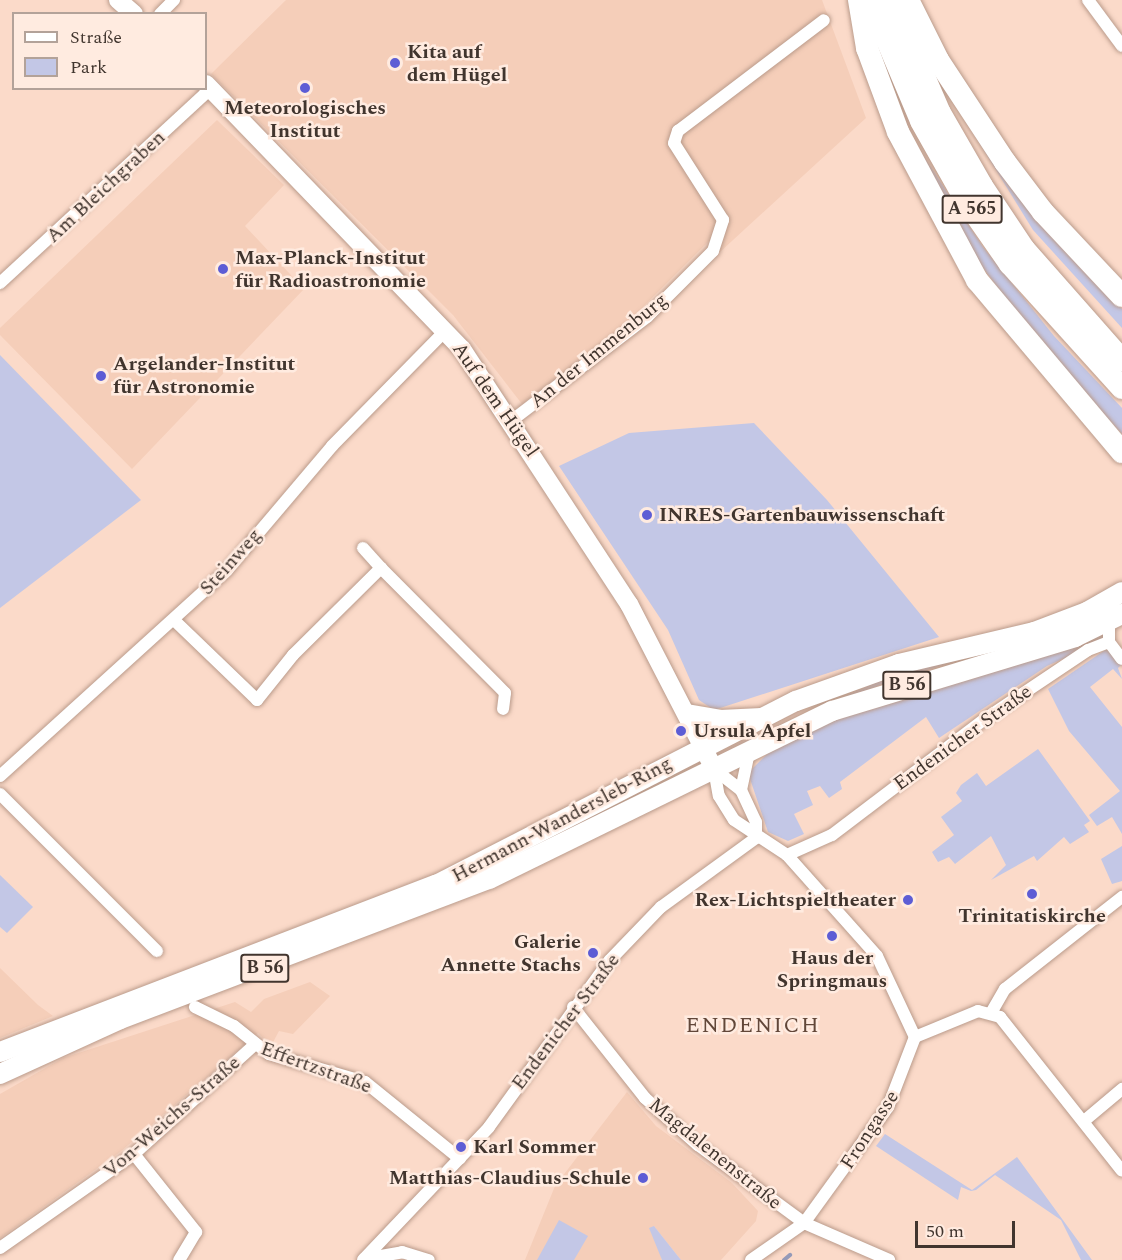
<!DOCTYPE html>
<meta charset="utf-8">
<style>
body{margin:0}
#map{position:relative;width:1122px;height:1260px;overflow:hidden;background:#fbdac9;font-family:Spectral,serif}
div>[style]{position:absolute}
[style*='--x']{left:calc(var(--x)*1px);top:calc(var(--y)*1px);width:calc(var(--w)*1px);rotate:calc(var(--a)*1deg)}
.built>*{inset:0;background:#f5ceb9}
.green>*{inset:0;background:#c3c7e6}
.stream>*{height:4px;margin:-2px;padding:0 2px;transform-origin:2px;border-radius:2px;background:#959ab8}
.roads{filter:drop-shadow(0 0 2px #ba9b8b) drop-shadow(0 0 2px #ba9b8b)}
.street>*{height:12px;margin:-6px;padding:0 6px;transform-origin:6px;border-radius:6px;background:#fff}
.secondary>*{height:18px;margin:-9px;padding:0 9px;transform-origin:9px;border-radius:9px;background:#fff}
.primary>*{height:20px;margin:-10px;padding:0 10px;transform-origin:10px;border-radius:10px;background:#fff}
.highway>*{height:22px;margin:-11px;padding:0 11px;transform-origin:11px;border-radius:11px;background:#fff}
.dots>*{width:16px;height:16px;translate:-50% -50%;box-sizing:border-box;border:3px solid #ffebe0;border-radius:50%}
span{translate:-50% -50%;white-space:nowrap;text-align:center;line-height:1.15;-webkit-text-stroke:5px #ffebe0;paint-order:stroke}
.shield-label span{padding:2px 4px;background:#ffebe0;border:2px solid;border-radius:4px;-webkit-text-stroke-width:0}
.shield-label{font-size:18px;color:#41352e;font-weight:700}
.poi-label{font-size:20px;color:#41352e;font-weight:700}
.left{translate:0 -50%;text-align:left}
.right{translate:-100% -50%;text-align:right}
.street-label{font-size:20px;color:#41352e}
.quarter-label{font-size:22px;color:#624739;letter-spacing:1.5px}
.legend{position:absolute;left:12px;top:12px;width:195px;height:78px;box-sizing:border-box;background:#ffebe0;border:2px solid #b3a299;margin:0;padding:8px 10px;list-style:none;font-size:18px;color:#41352e}
.legend li{display:flex;align-items:center;gap:12px;height:30px}
.legend b{width:30px;border:2px solid #b3a299}
.scale{position:absolute;left:915px;top:1221px;width:100px;height:27px;box-sizing:border-box;border:3px solid #41352e;border-top:0;padding-left:8px;font-size:18px;line-height:21px;white-space:nowrap;color:#41352e;-webkit-text-stroke:4px #ffebe0;paint-order:stroke}
</style>
<div id="map">
<div class="built">
<i style="clip-path:polygon(286px 0,822px 0,866px 118px,720px 252px,710px 240px,624px 326px,522px 404px,453px 315px,211px 74px)"></i>
<i style="clip-path:polygon(217px 120px,284px 185px,245px 226px,304px 289px,132px 469px,0 335px,0 328px)"></i>
<i style="clip-path:polygon(0 968px,38px 1005px,53px 1016px,0 1038px)"></i>
<i style="clip-path:polygon(310px 982px,330px 996px,293px 1034px,279px 1031px,271px 1046px,258px 1033px,120px 1152px,0 1238px,0 1094px,63px 1058px,235px 1002px,251px 1012px,264px 999px)"></i>
<i style="clip-path:polygon(627px 1092px,656px 1126px,732px 1183px,758px 1211px,756px 1221px,721px 1260px,681px 1260px,654px 1226px,662px 1260px,525px 1260px,555px 1186px)"></i>
</div>
<div class="green">
<i style="clip-path:polygon(970px 128px,1122px 309px,1122px 328px,1033px 230px)"></i>
<i style="clip-path:polygon(923px 155px,983px 247px,1054px 336px,1122px 408px,1122px 434px,1036px 339px,972px 253px)"></i>
<i style="clip-path:polygon(0 355px,141px 500px,0 608px)"></i>
<i style="clip-path:polygon(754px 423px,827px 500px,939px 637px,714px 710px,699px 700px,668px 630px,559px 466px,629px 433px)"></i>
<i style="clip-path:polygon(1098px 618px,887px 682px,730px 748px,901px 671px)"></i>
<i style="clip-path:polygon(1103px 634px,1107px 639px,1047px 666px,939px 738px,926px 717px,840px 782px,842px 789px,829px 798px,820px 786px,807px 791px,813px 805px,794px 814px,804px 834px,788px 841px,768px 832px,748px 773px,772px 749px,866px 702px)"></i>
<i style="clip-path:polygon(1108px 648px,1122px 664px,1118px 668px,1122px 679px,1113px 669px,1090px 687px,1122px 727px,1122px 834px,1112px 817px,1097px 826px,1089px 815px,1120px 791px,1069px 731px,1048px 689px)"></i>
<i style="clip-path:polygon(1038px 749px,1090px 821px,1084px 825px,1089px 832px,1070px 844px,1064px 837px,1037px 861px,1034px 856px,991px 880px,1006px 865px,991px 836px,955px 864px,949px 857px,938px 862px,932px 852px,954px 835px,941px 817px,962px 801px,956px 793px,961px 785px,977px 773px,986px 786px)"></i>
<i style="clip-path:polygon(1122px 846px,1122px 881px,1112px 884px,1101px 859px)"></i>
<i style="clip-path:polygon(0 875px,33px 907px,7px 933px,0 927px)"></i>
<i style="clip-path:polygon(885px 1134px,972px 1190px,1017px 1157px,1092px 1260px,1081px 1260px,1061px 1220px,995px 1175px,976px 1190px,971px 1191px,961px 1187px,958px 1200px,876px 1146px)"></i>
<i style="clip-path:polygon(559px 1220px,588px 1236px,574px 1260px,537px 1260px)"></i>
<i style="clip-path:polygon(654px 1226px,681px 1260px,662px 1260px,649px 1228px)"></i>
</div>
<div class="stream">
<i style="--x:784;--y:1260;--w:8;--a:-40"></i>
</div>
<div class="roads">
<div class="street">
<i style="--x:1088;--y:0;--w:57;--a:53.5"></i>
<i style="--x:160;--y:14;--w:20;--a:-45"></i>
<i style="--x:0;--y:283;--w:286;--a:-42.7"></i>
<i style="--x:511;--y:421;--w:171;--a:-37.4"></i>
<i style="--x:647;--y:317;--w:93;--a:-45"></i>
<i style="--x:713;--y:251;--w:33;--a:-72"></i>
<i style="--x:723;--y:220;--w:91;--a:-122.5"></i>
<i style="--x:674;--y:143;--w:13;--a:-72"></i>
<i style="--x:678;--y:131;--w:183;--a:-37.2"></i>
<i style="--x:363;--y:548;--w:27;--a:48"></i>
<i style="--x:175;--y:621;--w:114;--a:43.9"></i>
<i style="--x:257;--y:700;--w:58;--a:-51.3"></i>
<i style="--x:293;--y:655;--w:124;--a:-44.7"></i>
<i style="--x:381;--y:568;--w:176;--a:45.2"></i>
<i style="--x:505;--y:693;--w:16;--a:97"></i>
<i style="--x:1109;--y:623;--w:19;--a:90"></i>
<i style="--x:1109;--y:642;--w:21;--a:53"></i>
<i style="--x:714;--y:769;--w:27;--a:80"></i>
<i style="--x:719;--y:796;--w:28;--a:58"></i>
<i style="--x:734;--y:820;--w:64;--a:33.4"></i>
<i style="--x:787;--y:855;--w:135;--a:48.3"></i>
<i style="--x:877;--y:956;--w:89;--a:64.9"></i>
<i style="--x:915;--y:1037;--w:75;--a:111.1"></i>
<i style="--x:888;--y:1107;--w:143;--a:125.9"></i>
<i style="--x:714;--y:769;--w:34;--a:38"></i>
<i style="--x:741;--y:790;--w:35;--a:65"></i>
<i style="--x:756;--y:822;--w:16;--a:90"></i>
<i style="--x:0;--y:776;--w:307;--a:-42.2"></i>
<i style="--x:227;--y:570;--w:162;--a:-49.7"></i>
<i style="--x:332;--y:446;--w:163;--a:-45.5"></i>
<i style="--x:741;--y:790;--w:40;--a:-78"></i>
<i style="--x:0;--y:794;--w:222;--a:45"></i>
<i style="--x:787;--y:855;--w:49;--a:-24"></i>
<i style="--x:832;--y:835;--w:192;--a:-37.2"></i>
<i style="--x:985;--y:719;--w:124;--a:-33.8"></i>
<i style="--x:1088;--y:650;--w:22;--a:-21"></i>
<i style="--x:195;--y:1007;--w:43;--a:26"></i>
<i style="--x:234;--y:1026;--w:45;--a:38.7"></i>
<i style="--x:269;--y:1054;--w:100;--a:16.3"></i>
<i style="--x:365;--y:1082;--w:122;--a:39"></i>
<i style="--x:573;--y:1007;--w:116;--a:51.6"></i>
<i style="--x:645;--y:1098;--w:71;--a:41.6"></i>
<i style="--x:698;--y:1145;--w:132;--a:36.3"></i>
<i style="--x:804;--y:1223;--w:93;--a:23.5"></i>
<i style="--x:991;--y:1013;--w:28;--a:-60"></i>
<i style="--x:1005;--y:989;--w:149;--a:-38.2"></i>
<i style="--x:915;--y:1037;--w:68;--a:-22.4"></i>
<i style="--x:978;--y:1011;--w:23;--a:15"></i>
<i style="--x:1000;--y:1017;--w:196;--a:51.6"></i>
<i style="--x:1084;--y:1121;--w:50;--a:-40.1"></i>
<i style="--x:134;--y:1154;--w:100;--a:51.5"></i>
<i style="--x:196;--y:1232;--w:33;--a:121"></i>
<i style="--x:0;--y:1248;--w:164;--a:-35"></i>
<i style="--x:134;--y:1154;--w:161;--a:-42.2"></i>
<i style="--x:364;--y:1259;--w:39;--a:-10"></i>
<i style="--x:402;--y:1252;--w:28;--a:17"></i>
<i style="--x:363;--y:1260;--w:183;--a:-46.5"></i>
<i style="--x:489;--y:1127;--w:206;--a:-54.1"></i>
<i style="--x:610;--y:960;--w:74;--a:-46.1"></i>
<i style="--x:661;--y:907;--w:117;--a:-36"></i>
<i style="--x:751;--y:1260;--w:65;--a:-34.9"></i>
</div>
<div class="secondary">
<i style="--x:118;--y:0;--w:21;--a:41"></i>
<i style="--x:206;--y:84;--w:368;--a:46"></i>
<i style="--x:462;--y:349;--w:305;--a:56.8"></i>
<i style="--x:629;--y:604;--w:186;--a:62.7"></i>
<i style="--x:687;--y:713;--w:34;--a:10"></i>
<i style="--x:720;--y:719;--w:42;--a:-2.7"></i>
</div>
<div class="primary">
<i style="--x:0;--y:1052;--w:467;--a:-21"></i>
<i style="--x:436;--y:885;--w:404;--a:-27.1"></i>
<i style="--x:796;--y:701;--w:109;--a:-19.8"></i>
<i style="--x:899;--y:664;--w:139;--a:-13.3"></i>
<i style="--x:1034;--y:632;--w:57;--a:-20.7"></i>
<i style="--x:1087;--y:612;--w:40;--a:-29.7"></i>
<i style="--x:0;--y:1074;--w:132;--a:-24.6"></i>
<i style="--x:120;--y:1019;--w:395;--a:-20.8"></i>
<i style="--x:489;--y:879;--w:382;--a:-26.1"></i>
<i style="--x:832;--y:711;--w:254;--a:-16.9"></i>
<i style="--x:1075;--y:637;--w:52;--a:-26.1"></i>
</div>
<div class="highway">
<i style="--x:859;--y:0;--w:49;--a:80.5"></i>
<i style="--x:867;--y:48;--w:90;--a:69.7"></i>
<i style="--x:898;--y:132;--w:168;--a:61.9"></i>
<i style="--x:977;--y:280;--w:225;--a:49.9"></i>
<i style="--x:870;--y:0;--w:131;--a:67.1"></i>
<i style="--x:921;--y:121;--w:92;--a:60.6"></i>
<i style="--x:966;--y:201;--w:77;--a:55.1"></i>
<i style="--x:1010;--y:264;--w:167;--a:47.9"></i>
<i style="--x:891;--y:0;--w:123;--a:66.6"></i>
<i style="--x:940;--y:113;--w:84;--a:60.1"></i>
<i style="--x:982;--y:186;--w:76;--a:56.3"></i>
<i style="--x:1024;--y:249;--w:148;--a:48.6"></i>
<i style="--x:908;--y:0;--w:67;--a:63.4"></i>
<i style="--x:938;--y:60;--w:122;--a:56.7"></i>
<i style="--x:1005;--y:162;--w:63;--a:52.8"></i>
<i style="--x:1043;--y:212;--w:115;--a:46.8"></i>
</div>
</div>
<div class="dots">
<i style="left:395px;top:63px;background:#5d5dd5"></i>
<i style="left:305px;top:88px;background:#5d5dd5"></i>
<i style="left:223px;top:269px;background:#5d5dd5"></i>
<i style="left:101px;top:376px;background:#5d5dd5"></i>
<i style="left:647px;top:515px;background:#5d5dd5"></i>
<i style="left:681px;top:731px;background:#5d5dd5"></i>
<i style="left:1032px;top:894px;background:#5d5dd5"></i>
<i style="left:908px;top:900px;background:#5d5dd5"></i>
<i style="left:832px;top:936px;background:#5d5dd5"></i>
<i style="left:593px;top:953px;background:#5d5dd5"></i>
<i style="left:461px;top:1147px;background:#5d5dd5"></i>
<i style="left:643px;top:1178px;background:#5d5dd5"></i>
</div>
<div class="shield-label">
<span style="left:972px;top:209px">A 565</span>
<span style="left:907px;top:685px">B 56</span>
<span style="left:265px;top:968px">B 56</span>
</div>
<div class="poi-label">
<span class="left" style="left:407px;top:64px">Kita auf<br>dem Hügel</span>
<span style="left:305px;top:120px">Meteorologisches<br>Institut</span>
<span class="left" style="left:235px;top:270px">Max-Planck-Institut<br>für Radioastronomie</span>
<span class="left" style="left:113px;top:376px">Argelander-Institut<br>für Astronomie</span>
<span class="left" style="left:659px;top:515px">INRES-Gartenbauwissenschaft</span>
<span class="left" style="left:693px;top:731px">Ursula Apfel</span>
<span class="right" style="left:896px;top:900px">Rex-Lichtspieltheater</span>
<span style="left:1032px;top:916px">Trinitatiskirche</span>
<span class="right" style="left:581px;top:954px">Galerie<br>Annette Stachs</span>
<span style="left:832px;top:970px">Haus der<br>Springmaus</span>
<span class="left" style="left:473px;top:1147px">Karl Sommer</span>
<span class="right" style="left:631px;top:1178px">Matthias-Claudius-Schule</span>
</div>
<div class="street-label">
<span style="left:106px;top:187px;rotate:-43deg">Am Bleichgraben</span>
<span style="left:599px;top:351px;rotate:-39deg">An der Immenburg</span>
<span style="left:495px;top:400px;rotate:55deg">Auf dem Hügel</span>
<span style="left:231px;top:562px;rotate:-48deg">Steinweg</span>
<span style="left:963px;top:738px;rotate:-36deg">Endenicher Straße</span>
<span style="left:562px;top:820px;rotate:-28deg">Hermann-Wandersleb-Ring</span>
<span style="left:566px;top:1022px;rotate:-53deg">Endenicher Straße</span>
<span style="left:316px;top:1068px;rotate:20deg">Effertzstraße</span>
<span style="left:172px;top:1117px;rotate:-41deg">Von-Weichs-Straße</span>
<span style="left:870px;top:1130px;rotate:-57deg">Frongasse</span>
<span style="left:715px;top:1154px;rotate:39deg">Magdalenenstraße</span>
</div>
<div class="quarter-label">
<span style="left:753px;top:1026px">ENDENICH</span>
</div>
<ul class="legend">
<li><b style="height:8px;background:#fff"></b>Straße</li>
<li><b style="height:16px;background:#c3c7e6"></b>Park</li>
</ul>
<div class="scale">50 m</div>
</div>
